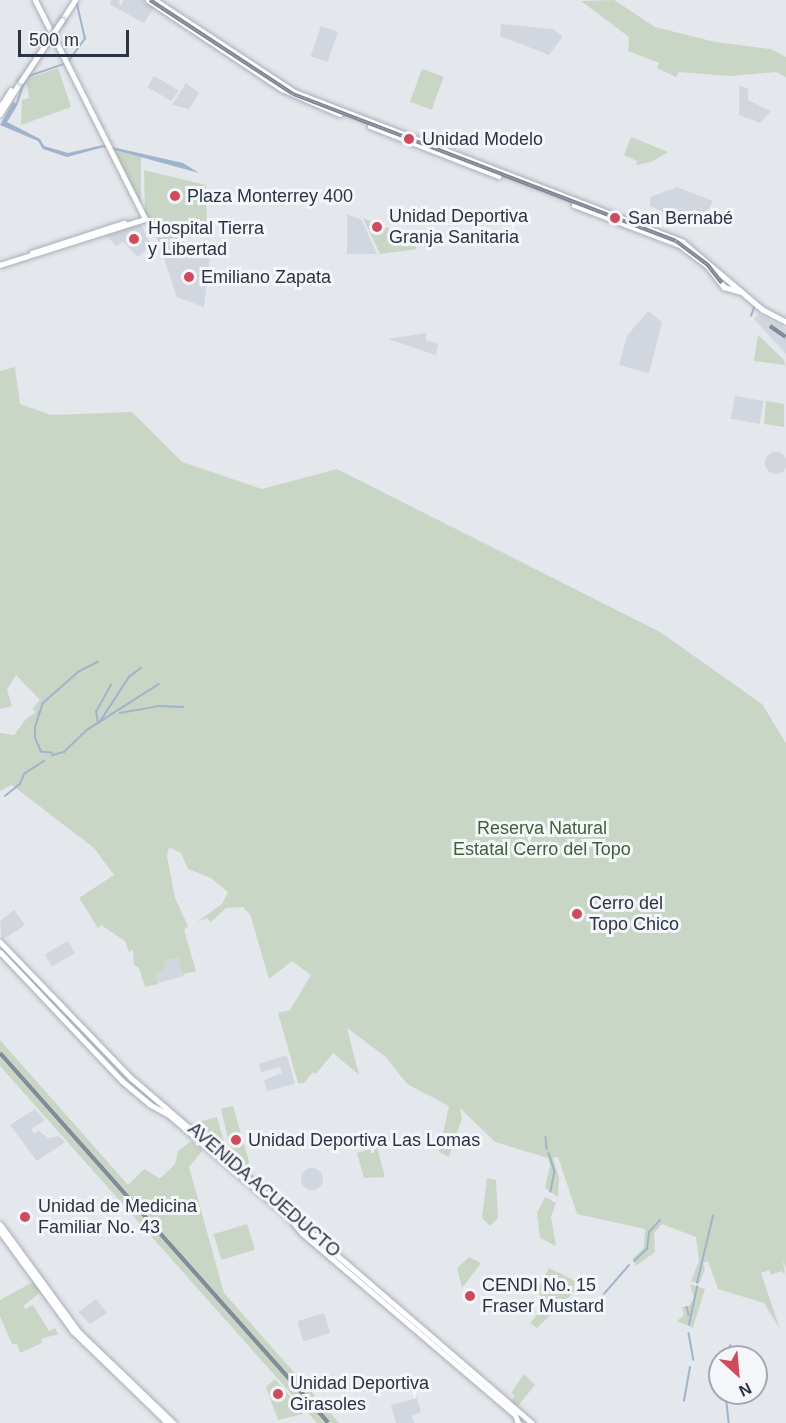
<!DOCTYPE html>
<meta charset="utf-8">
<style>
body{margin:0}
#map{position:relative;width:786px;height:1423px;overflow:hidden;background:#e4e7ec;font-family:Helvetica,sans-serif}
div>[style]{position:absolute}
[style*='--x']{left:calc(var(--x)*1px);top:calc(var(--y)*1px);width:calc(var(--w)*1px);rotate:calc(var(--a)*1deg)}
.built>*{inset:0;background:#d2d6de;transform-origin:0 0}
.round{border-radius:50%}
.green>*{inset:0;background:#c9d6c5;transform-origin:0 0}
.water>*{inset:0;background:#9fb4cc}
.stream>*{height:1.5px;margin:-0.75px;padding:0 0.75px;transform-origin:0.75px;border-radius:0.75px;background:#9fb4cc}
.roads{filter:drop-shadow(0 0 2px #a9aeb7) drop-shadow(0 0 2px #a9aeb7)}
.secondary>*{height:4.5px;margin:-2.25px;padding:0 2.25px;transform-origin:2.25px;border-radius:2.25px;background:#fff}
.primary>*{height:5px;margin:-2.5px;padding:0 2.5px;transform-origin:2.5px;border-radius:2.5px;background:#fff}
.rail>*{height:4px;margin-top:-2px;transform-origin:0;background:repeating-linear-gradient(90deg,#f4f6f9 0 4.5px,#7d8696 0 9px);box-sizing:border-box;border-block:2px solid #7d8696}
.bridges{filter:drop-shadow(0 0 2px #a3abb8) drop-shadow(0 0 2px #a3abb8)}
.primary-bridge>*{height:5px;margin:-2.5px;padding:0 2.5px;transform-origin:2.5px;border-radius:2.5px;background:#fff}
.dots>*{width:16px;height:16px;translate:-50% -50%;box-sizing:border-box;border:3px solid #f4f6f9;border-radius:50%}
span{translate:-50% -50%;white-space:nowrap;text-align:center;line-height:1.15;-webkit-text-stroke:6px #f4f6f9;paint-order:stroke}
.poi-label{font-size:18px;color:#2b3445}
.left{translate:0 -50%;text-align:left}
.park-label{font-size:18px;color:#3f6138}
.street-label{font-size:18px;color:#2b3445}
.north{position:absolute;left:708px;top:1345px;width:60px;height:60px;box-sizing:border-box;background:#f4f6f9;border:2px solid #a4a8b1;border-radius:50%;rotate:154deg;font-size:16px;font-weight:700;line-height:24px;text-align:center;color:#2b3445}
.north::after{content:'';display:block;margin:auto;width:21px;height:27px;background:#d1495b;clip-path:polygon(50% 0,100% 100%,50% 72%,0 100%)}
.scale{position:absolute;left:18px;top:30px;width:111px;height:27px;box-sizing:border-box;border:3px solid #2b3445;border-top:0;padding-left:8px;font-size:18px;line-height:21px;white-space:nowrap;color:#2b3445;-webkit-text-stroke:4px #f4f6f9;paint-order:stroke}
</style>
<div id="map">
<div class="built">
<i style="clip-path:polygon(112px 0,119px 0,120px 6px,124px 0,146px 0,155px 6px,144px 23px,109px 4px)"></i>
<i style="clip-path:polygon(501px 24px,552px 29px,563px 36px,549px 55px,500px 36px)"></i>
<i style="left:321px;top:26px;width:18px;height:32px;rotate:19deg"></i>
<i style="left:154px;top:76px;width:28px;height:13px;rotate:30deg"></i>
<i style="clip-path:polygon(186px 83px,199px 93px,189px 109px,172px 105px)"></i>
<i style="clip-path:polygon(739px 85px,748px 89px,748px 100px,771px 111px,760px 123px,739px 115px)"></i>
<i style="clip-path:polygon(677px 187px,713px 201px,699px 226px,650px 206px,650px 197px)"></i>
<i style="clip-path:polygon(347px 214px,362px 220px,377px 254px,347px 254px)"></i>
<i style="clip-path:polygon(140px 222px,151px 245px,138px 257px,123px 242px,116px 246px,105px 234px)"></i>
<i style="clip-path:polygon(183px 235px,188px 258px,210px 254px,204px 307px,177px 297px,158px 241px)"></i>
<i style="clip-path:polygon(648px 311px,662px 322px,649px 373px,619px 365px,627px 336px)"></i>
<i style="clip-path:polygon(759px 314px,786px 329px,786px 354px,754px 319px)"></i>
<i style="clip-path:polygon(426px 333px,426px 340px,438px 344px,436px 355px,388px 339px)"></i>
<i style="left:735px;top:396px;width:29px;height:23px;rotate:10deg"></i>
<i class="round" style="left:765px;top:452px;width:22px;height:22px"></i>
<i style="clip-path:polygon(14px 910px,25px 925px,2px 940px,0 921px)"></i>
<i style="left:68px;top:941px;width:14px;height:27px;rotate:60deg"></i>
<i style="clip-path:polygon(179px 958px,184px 976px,158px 983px,155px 972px,166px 969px,164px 961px)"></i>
<i style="clip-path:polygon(287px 1055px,295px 1084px,267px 1091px,264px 1080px,282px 1073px,280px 1067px,261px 1072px,259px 1064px)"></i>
<i style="clip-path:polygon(35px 1109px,45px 1120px,31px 1129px,34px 1134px,39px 1131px,48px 1138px,59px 1136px,65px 1142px,37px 1161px,10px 1125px)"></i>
<i class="round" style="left:301px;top:1168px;width:22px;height:22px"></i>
<i style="clip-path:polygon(96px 1299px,107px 1313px,90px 1324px,78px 1312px)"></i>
<i style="left:324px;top:1313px;width:21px;height:28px;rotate:73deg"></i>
<i style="clip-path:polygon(417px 1398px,421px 1412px,412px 1416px,414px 1423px,396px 1423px,391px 1405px)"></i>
</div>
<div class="green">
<i style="clip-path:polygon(614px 0,655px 27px,715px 42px,771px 49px,786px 57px,786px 77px,776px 72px,730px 76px,679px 72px,676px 77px,657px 68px,659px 63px,628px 51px,629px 37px,581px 1px)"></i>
<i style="clip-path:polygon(58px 68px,71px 107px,21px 125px,22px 100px,29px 98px,26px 79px)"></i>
<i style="left:422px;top:69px;width:23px;height:35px;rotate:20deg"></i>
<i style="clip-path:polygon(631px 137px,668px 152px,651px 162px,636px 165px,637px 161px,624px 155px)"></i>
<i style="clip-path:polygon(111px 149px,141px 157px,141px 210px)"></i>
<i style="clip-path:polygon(144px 170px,206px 185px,207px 230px,158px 241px,145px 211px)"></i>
<i style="clip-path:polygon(363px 218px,410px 237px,417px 249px,380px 254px)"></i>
<i style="clip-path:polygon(758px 335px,784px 360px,785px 365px,754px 361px)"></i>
<i style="clip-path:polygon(15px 367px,20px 404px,51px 415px,132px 412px,182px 462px,262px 489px,337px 469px,660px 632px,762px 704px,786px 743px,786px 1268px,783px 1261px,785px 1274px,781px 1271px,771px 1275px,769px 1270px,761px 1273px,780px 1329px,764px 1303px,718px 1289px,708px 1261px,703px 1263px,705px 1269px,699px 1284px,691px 1281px,699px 1261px,696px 1237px,662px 1224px,654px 1233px,655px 1252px,636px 1266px,633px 1258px,644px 1248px,645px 1229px,577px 1214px,558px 1157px,553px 1158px,559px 1178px,558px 1197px,545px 1188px,550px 1165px,548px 1158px,495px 1142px,460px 1108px,462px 1118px,449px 1157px,439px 1152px,449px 1106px,407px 1084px,386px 1057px,347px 1028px,359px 1075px,333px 1053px,316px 1074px,313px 1072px,304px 1083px,298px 1083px,278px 1013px,290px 1010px,311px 975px,292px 961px,269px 979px,250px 914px,243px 907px,226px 908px,211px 922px,207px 918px,197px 922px,222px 904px,228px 892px,211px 878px,188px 869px,181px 853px,169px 847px,167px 856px,175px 898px,188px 926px,184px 930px,196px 971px,183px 974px,178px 958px,164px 961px,166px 969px,155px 973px,158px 984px,145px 987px,139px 968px,134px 965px,133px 950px,129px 952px,125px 941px,101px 925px,98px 928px,79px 898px,114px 875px,94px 848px,12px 785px,0 791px,0 733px,14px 735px,26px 719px,36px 712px,32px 709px,40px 700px,16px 675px,7px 690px,12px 706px,0 709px,0 371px)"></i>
<i style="clip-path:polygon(766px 401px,784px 404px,784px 427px,764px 424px)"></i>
<i style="clip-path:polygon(0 1040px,128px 1185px,144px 1169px,159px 1178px,163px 1176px,175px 1164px,178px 1151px,191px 1141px,203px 1150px,189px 1167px,224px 1293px,339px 1423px,317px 1423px,0 1066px)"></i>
<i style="clip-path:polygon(233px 1106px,254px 1179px,233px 1161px,221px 1109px)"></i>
<i style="clip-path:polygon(217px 1117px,228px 1156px,191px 1124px)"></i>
<i style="clip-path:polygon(377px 1147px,385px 1177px,364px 1178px,357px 1153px)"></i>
<i style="clip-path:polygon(487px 1178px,496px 1180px,498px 1218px,490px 1226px,482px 1218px)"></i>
<i style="clip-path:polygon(545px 1197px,556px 1203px,551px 1217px,556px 1246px,540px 1238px,537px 1213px)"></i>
<i style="left:247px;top:1224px;width:27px;height:35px;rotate:73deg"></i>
<i style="clip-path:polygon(469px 1257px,481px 1263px,462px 1288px,457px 1268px)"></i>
<i style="clip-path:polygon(549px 1268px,582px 1284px,537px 1328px,530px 1323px,546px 1304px,537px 1291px)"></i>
<i style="clip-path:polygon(33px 1282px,41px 1292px,23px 1306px,26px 1309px,33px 1305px,49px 1331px,55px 1328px,58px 1334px,41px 1339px,42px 1343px,20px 1353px,17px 1344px,12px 1344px,0 1316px,0 1300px)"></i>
<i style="clip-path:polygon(690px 1284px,705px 1289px,693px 1328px,677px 1321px,684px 1315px,682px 1307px,689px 1306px,694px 1298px)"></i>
<i style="clip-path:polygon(524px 1374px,535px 1385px,517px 1407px,511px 1401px,515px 1396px,511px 1393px)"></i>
<i style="clip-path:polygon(275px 1379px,302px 1410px,303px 1414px,278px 1420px,266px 1387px)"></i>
</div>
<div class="water">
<i style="clip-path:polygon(13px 102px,18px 104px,7px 122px,40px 139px,44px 146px,68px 153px,103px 145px,183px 163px,199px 173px,104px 147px,67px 157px,43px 149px,38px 141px,0 125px)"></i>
</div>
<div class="stream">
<i style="--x:68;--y:62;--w:29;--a:-54"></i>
<i style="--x:85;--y:39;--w:37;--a:-103"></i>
<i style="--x:17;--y:103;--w:28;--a:-71"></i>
<i style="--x:26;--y:77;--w:40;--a:-18.9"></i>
<i style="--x:751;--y:316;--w:12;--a:-70"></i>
<i style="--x:120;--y:713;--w:39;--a:-10"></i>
<i style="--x:158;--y:706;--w:25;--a:2"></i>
<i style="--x:99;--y:723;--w:55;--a:-56.9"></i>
<i style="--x:129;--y:677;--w:15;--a:-37"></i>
<i style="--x:98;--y:724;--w:12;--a:-99"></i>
<i style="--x:96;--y:712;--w:31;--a:-61"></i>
<i style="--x:52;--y:753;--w:11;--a:-175"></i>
<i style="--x:41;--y:752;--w:15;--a:-113"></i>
<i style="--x:35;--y:738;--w:11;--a:-90"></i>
<i style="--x:35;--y:727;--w:25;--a:-72"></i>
<i style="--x:43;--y:703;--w:47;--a:-41.5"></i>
<i style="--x:78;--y:672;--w:22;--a:-27"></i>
<i style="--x:52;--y:755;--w:12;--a:-14"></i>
<i style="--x:64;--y:752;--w:32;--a:-44"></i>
<i style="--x:87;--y:730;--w:85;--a:-32.6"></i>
<i style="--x:5;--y:796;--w:19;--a:-39"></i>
<i style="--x:20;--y:784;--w:11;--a:-68"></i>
<i style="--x:24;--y:774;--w:24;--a:-33"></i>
<i style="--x:546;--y:1137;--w:12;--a:85"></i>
<i style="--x:549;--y:1153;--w:19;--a:72"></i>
<i style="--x:555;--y:1171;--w:21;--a:101"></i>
<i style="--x:634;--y:1261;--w:18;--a:-43"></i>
<i style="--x:647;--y:1249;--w:17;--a:-83"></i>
<i style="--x:649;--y:1232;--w:16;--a:-47"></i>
<i style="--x:697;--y:1283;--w:69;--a:-76.6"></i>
<i style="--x:604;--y:1294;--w:38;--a:-49"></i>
<i style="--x:687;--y:1307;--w:8;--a:76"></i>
<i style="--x:689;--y:1325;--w:39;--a:-78"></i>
<i style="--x:689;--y:1333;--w:27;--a:80"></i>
<i style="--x:726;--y:1357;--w:12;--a:-70"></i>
<i style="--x:726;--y:1393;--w:30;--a:84"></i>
<i style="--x:684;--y:1401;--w:34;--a:-80"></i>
</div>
<div class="roads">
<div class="secondary">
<i style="--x:148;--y:0;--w:161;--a:33.6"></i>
<i style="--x:282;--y:89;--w:63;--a:23.3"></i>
<i style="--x:155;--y:0;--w:168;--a:33.3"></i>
<i style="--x:295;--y:92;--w:416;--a:21.1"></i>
<i style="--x:683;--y:242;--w:104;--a:40.3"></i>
<i style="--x:762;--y:309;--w:27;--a:28"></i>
<i style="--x:370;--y:126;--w:138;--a:21.2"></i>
<i style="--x:574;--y:205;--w:113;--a:20.7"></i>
<i style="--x:680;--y:245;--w:34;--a:37"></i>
<i style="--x:707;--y:265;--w:28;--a:52"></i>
<i style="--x:724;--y:287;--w:18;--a:16"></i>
<i style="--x:32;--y:253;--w:97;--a:-18.1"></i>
<i style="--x:0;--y:265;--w:152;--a:-17.6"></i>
<i style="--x:145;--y:219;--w:245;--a:-116.7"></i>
<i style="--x:0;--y:1224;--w:134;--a:53.8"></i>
<i style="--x:79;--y:1332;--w:132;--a:43.8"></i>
<i style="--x:0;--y:1231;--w:124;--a:53.9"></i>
<i style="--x:73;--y:1331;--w:132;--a:44.1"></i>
</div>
<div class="primary">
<i style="--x:62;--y:20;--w:24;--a:-57"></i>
<i style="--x:0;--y:107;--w:20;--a:-57"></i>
<i style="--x:0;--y:114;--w:39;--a:-58"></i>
<i style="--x:0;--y:942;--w:189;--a:46.1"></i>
<i style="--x:131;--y:1078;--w:529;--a:40.71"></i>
<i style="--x:0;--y:952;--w:178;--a:46.6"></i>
<i style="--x:122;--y:1081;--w:35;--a:40"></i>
<i style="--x:149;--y:1104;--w:23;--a:29"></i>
<i style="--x:169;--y:1115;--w:157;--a:40.4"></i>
<i style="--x:289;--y:1217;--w:21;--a:51"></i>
<i style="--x:302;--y:1233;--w:280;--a:40.5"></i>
<i style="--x:515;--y:1415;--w:9;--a:69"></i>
</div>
</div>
<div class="rail">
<i style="--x:150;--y:0;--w:171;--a:33.3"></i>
<i style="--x:293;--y:94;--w:410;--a:21"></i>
<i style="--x:676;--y:241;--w:39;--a:37"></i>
<i style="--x:707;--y:264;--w:24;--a:52"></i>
<i style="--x:770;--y:326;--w:19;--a:35"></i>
<i style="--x:0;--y:1053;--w:494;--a:48.4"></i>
</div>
<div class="bridges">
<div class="primary-bridge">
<i style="--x:21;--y:81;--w:73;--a:-56.1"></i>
</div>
</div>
<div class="dots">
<i style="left:409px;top:139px;background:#d1495b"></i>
<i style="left:175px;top:196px;background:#d1495b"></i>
<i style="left:615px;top:218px;background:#d1495b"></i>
<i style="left:377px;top:227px;background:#d1495b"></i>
<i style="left:134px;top:239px;background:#d1495b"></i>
<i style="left:189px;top:277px;background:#d1495b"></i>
<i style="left:577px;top:914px;background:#d1495b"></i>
<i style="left:236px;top:1140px;background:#d1495b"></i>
<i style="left:25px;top:1217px;background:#d1495b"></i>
<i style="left:470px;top:1296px;background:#d1495b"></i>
<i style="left:278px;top:1394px;background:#d1495b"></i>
</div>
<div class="poi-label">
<span class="left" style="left:422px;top:139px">Unidad Modelo</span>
<span class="left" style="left:187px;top:196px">Plaza Monterrey 400</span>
<span class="left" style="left:389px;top:227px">Unidad Deportiva<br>Granja Sanitaria</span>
<span class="left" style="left:628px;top:218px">San Bernabé</span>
<span class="left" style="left:148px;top:239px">Hospital Tierra<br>y Libertad</span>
<span class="left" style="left:201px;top:277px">Emiliano Zapata</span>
<span class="left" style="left:589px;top:914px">Cerro del<br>Topo Chico</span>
<span class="left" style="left:248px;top:1140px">Unidad Deportiva Las Lomas</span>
<span class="left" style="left:38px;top:1217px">Unidad de Medicina<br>Familiar No. 43</span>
<span class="left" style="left:482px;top:1296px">CENDI No. 15<br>Fraser Mustard</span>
<span class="left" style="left:290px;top:1394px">Unidad Deportiva<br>Girasoles</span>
</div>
<div class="park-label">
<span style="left:542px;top:839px">Reserva Natural<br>Estatal Cerro del Topo</span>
</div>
<div class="street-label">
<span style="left:264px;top:1190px;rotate:41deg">AVENIDA ACUEDUCTO</span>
</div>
<div class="north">N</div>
<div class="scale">500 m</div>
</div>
